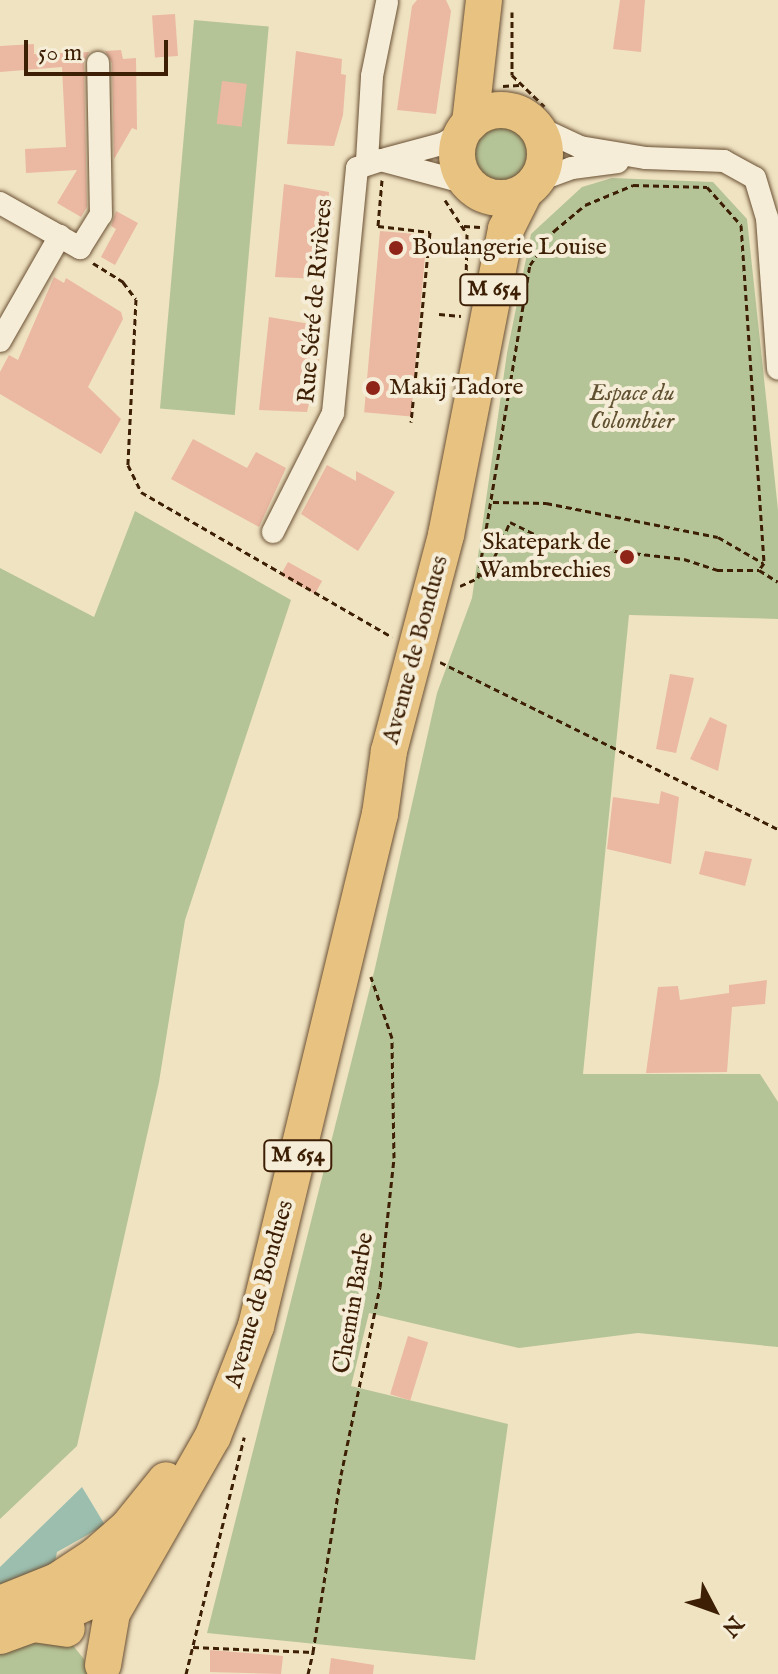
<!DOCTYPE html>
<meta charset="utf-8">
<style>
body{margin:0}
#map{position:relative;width:778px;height:1674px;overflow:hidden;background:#f0e3c2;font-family:"IM FELL English",serif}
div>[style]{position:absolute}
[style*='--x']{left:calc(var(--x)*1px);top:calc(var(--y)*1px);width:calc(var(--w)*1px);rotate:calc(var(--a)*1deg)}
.green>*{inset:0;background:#b5c497;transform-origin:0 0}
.round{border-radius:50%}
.water>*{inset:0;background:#9bbeaf}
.building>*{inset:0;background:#ebb8a2;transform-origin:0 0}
.path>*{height:3px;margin-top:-1.5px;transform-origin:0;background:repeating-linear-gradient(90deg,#3d1f05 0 6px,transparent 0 10px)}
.roads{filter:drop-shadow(0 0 2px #6a5034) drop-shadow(0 0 2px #6a5034)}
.street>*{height:22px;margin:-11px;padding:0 11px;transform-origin:11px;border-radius:11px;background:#f5edd7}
.primary>*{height:36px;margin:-18px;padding:0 18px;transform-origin:18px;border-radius:18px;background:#e8c281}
.primary>.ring{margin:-18px;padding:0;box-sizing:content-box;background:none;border:36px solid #e8c281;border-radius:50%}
.dots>*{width:22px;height:22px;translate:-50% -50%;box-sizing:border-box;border:4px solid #f5edd7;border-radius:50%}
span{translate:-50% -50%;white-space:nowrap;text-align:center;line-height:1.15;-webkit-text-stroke:8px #f5edd7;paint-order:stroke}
.shield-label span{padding:2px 6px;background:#f5edd7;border:2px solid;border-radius:6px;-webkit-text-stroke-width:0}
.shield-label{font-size:22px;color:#3d1f05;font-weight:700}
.poi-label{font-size:24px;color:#3d1f05}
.left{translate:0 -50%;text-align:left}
.right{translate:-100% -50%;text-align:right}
.street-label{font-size:24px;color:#3d1f05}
.park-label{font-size:24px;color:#615131;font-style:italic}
.north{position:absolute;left:674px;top:1570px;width:80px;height:80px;-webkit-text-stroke:6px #f5edd7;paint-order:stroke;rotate:131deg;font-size:22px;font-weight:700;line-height:32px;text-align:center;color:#3d1f05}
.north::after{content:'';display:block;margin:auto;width:28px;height:36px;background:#3d1f05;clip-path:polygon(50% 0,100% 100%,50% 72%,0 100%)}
.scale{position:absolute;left:24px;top:40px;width:144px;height:36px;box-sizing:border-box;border:4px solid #3d1f05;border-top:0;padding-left:10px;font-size:24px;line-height:28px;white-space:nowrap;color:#3d1f05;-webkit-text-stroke:6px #f5edd7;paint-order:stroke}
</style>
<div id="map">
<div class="green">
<i style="left:194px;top:20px;width:75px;height:390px;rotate:5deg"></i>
<i class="round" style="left:471px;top:124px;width:60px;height:60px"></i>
<i style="clip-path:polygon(612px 178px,713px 182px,747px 219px,778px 510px,778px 619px,629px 615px,583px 1074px,760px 1074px,778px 1102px,778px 1347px,638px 1333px,519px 1348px,369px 1313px,351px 1386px,508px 1424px,475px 1660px,207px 1633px,375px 968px,437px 693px,472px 598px,507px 353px,531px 234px,582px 187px)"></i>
<i style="clip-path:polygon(135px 511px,291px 600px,185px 920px,159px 1082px,77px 1446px,0 1519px,0 568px,94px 617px)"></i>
<i style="clip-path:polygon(15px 1641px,71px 1643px,96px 1674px,0 1674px,0 1653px)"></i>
</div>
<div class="water">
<i style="clip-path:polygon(82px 1487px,105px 1525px,57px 1552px,54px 1567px,0 1591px,0 1567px)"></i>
</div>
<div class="building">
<i style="clip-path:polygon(417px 0,446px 0,451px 11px,436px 114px,397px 110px,412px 6px)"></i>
<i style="clip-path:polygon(620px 0,645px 0,641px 52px,613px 49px)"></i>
<i style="left:175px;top:14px;width:42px;height:23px;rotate:86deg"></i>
<i style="clip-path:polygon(34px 44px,34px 54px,89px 52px,84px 63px,87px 207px,81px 217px,57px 203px,77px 170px,26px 173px,25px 149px,66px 147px,62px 67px,0 72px,0 46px)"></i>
<i style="clip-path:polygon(121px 50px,123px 59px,136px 58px,137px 130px,132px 128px,114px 159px,112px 63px,105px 51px)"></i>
<i style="clip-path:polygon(296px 51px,342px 59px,341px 74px,346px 75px,343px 115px,334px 146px,287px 144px)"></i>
<i style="left:222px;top:81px;width:25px;height:43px;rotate:7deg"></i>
<i style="clip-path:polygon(284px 184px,329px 192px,328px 207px,334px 208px,321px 279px,275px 277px)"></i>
<i style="clip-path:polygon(116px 211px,138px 223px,115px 265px,101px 257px,116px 229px,111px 226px)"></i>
<i style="left:380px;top:231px;width:47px;height:182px;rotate:5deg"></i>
<i style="clip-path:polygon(54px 277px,64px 283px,66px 278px,121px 312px,123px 319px,88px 387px,121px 419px,101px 454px,0 394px,0 372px,9px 355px,18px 360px)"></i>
<i style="clip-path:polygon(269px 317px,316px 325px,319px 359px,307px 412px,259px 410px)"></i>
<i style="clip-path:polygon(193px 439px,247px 468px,256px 452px,286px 468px,259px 527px,171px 479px)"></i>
<i style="clip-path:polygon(327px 465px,356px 481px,356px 471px,395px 492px,358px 551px,301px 514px)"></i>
<i style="left:288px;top:562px;width:39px;height:15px;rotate:29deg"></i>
<i style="clip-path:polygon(670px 674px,694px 678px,676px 753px,656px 749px)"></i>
<i style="clip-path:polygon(710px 717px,727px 725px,718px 771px,690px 759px)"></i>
<i style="clip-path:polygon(661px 791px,679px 797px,671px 864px,607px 849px,613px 797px,659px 804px)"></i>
<i style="clip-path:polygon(705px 851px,752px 859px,745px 886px,699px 874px)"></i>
<i style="clip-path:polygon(767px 980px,765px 1004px,732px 1007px,727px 1072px,646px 1073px,658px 987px,678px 986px,680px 1000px,729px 993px,729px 985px)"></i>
<i style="left:408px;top:1336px;width:21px;height:61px;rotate:17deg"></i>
<i style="clip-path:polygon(210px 1650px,283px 1656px,281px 1674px,210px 1672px)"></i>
<i style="clip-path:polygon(331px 1658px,374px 1665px,373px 1674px,329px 1674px)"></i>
</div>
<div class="path">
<i style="--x:512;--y:12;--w:63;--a:90"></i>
<i style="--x:512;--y:75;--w:45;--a:44.1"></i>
<i style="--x:503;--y:86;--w:16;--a:-4"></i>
<i style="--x:382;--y:180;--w:46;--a:95"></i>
<i style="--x:378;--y:226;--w:52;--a:6.6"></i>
<i style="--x:430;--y:232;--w:191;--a:95.7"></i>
<i style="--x:445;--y:200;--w:40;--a:57.1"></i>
<i style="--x:467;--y:234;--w:47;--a:91.2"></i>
<i style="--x:464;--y:226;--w:16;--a:4"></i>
<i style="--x:93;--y:263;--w:36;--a:32"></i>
<i style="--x:123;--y:282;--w:21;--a:53"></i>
<i style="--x:136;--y:299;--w:166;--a:92.8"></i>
<i style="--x:128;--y:465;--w:30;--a:64"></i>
<i style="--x:141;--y:492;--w:290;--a:30"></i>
<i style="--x:439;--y:314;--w:22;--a:5"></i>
<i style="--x:493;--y:502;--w:53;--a:1.1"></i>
<i style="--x:546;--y:503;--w:175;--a:11.2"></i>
<i style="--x:718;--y:537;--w:52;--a:30"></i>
<i style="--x:480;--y:576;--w:13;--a:-42"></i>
<i style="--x:490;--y:567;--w:49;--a:-66"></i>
<i style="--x:510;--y:522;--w:50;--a:26.1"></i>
<i style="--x:555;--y:544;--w:130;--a:6.6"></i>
<i style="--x:684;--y:559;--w:35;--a:18"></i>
<i style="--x:717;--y:570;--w:42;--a:0"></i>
<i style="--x:759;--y:570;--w:22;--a:32"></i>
<i style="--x:460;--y:586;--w:20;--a:-24"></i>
<i style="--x:478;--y:578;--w:317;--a:-80.6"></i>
<i style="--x:530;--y:265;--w:42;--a:-54.8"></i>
<i style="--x:554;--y:231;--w:40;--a:-40"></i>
<i style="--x:585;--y:205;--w:52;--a:-22.6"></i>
<i style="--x:633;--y:185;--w:74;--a:1.5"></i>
<i style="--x:707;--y:187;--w:51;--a:48.2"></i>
<i style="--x:741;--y:225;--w:339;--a:86.1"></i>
<i style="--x:764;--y:563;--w:9;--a:126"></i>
<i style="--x:440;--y:662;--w:377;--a:26.3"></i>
<i style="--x:193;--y:1647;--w:120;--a:2.4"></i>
<i style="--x:313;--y:1652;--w:179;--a:-81"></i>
<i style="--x:341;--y:1475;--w:192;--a:-78.3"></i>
<i style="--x:380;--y:1287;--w:130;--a:-83.8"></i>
<i style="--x:394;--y:1158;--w:120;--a:-91"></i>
<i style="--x:392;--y:1038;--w:65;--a:-109"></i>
<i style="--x:186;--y:1674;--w:244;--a:-76.2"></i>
<i style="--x:308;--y:1674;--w:23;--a:-77"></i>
</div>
<div class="roads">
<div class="street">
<i style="--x:533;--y:125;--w:52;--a:25.1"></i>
<i style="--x:580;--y:147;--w:67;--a:9.5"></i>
<i style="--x:646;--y:158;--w:78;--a:2.2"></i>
<i style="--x:724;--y:161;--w:35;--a:29"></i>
<i style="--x:755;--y:178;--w:42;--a:73.3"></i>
<i style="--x:767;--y:218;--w:151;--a:85.8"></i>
<i style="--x:386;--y:159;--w:58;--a:-15"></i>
<i style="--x:442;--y:144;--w:23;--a:-29"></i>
<i style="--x:367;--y:161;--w:85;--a:-86.6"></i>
<i style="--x:372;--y:76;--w:76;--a:-78.5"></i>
<i style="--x:534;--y:182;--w:40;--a:-20.2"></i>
<i style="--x:572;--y:168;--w:46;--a:-7.4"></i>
<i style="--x:0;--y:203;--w:92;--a:29.4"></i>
<i style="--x:80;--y:248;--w:39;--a:-58"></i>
<i style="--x:101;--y:215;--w:152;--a:-91.1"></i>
<i style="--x:0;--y:341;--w:121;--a:-60.3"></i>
<i style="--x:273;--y:532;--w:133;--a:-63.2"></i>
<i style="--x:333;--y:413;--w:246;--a:-84.4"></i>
<i style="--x:357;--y:168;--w:25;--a:-18"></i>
<i style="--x:381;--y:160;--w:89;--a:15"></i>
</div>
<div class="primary">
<i class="ring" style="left:457px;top:110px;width:52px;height:52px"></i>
<i style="--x:470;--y:123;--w:124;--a:-83.5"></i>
<i style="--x:0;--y:1604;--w:61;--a:-22"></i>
<i style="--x:57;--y:1581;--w:45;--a:-33.3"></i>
<i style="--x:95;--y:1556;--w:44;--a:-41.3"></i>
<i style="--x:128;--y:1527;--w:60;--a:-51"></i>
<i style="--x:43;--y:1623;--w:47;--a:-25.5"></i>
<i style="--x:85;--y:1603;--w:59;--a:-47.7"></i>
<i style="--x:0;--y:1636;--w:35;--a:-20"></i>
<i style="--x:33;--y:1624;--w:34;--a:8"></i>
<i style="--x:103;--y:1665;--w:53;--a:-80.2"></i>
<i style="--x:112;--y:1613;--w:204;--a:-60.3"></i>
<i style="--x:213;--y:1436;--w:118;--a:-68.6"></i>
<i style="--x:256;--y:1326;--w:527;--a:-76.39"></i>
<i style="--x:380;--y:814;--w:64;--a:-81.9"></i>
<i style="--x:389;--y:751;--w:223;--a:-75.2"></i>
<i style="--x:446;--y:535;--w:312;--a:-78.9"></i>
<i style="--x:506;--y:229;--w:42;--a:-63.4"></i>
</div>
</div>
<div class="dots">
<i style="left:396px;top:248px;background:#8f2418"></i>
<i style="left:373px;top:388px;background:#8f2418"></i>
<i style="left:627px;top:557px;background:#8f2418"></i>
</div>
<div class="shield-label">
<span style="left:494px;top:290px">M 654</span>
<span style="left:298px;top:1156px">M 654</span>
</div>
<div class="poi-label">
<span class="left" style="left:412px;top:248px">Boulangerie Louise</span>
<span class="left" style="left:389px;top:388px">Makij Tadore</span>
<span class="right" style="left:611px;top:557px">Skatepark de<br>Wambrechies</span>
</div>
<div class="street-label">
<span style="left:316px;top:301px;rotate:-85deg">Rue Séré de Rivières</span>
<span style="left:416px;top:650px;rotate:-75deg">Avenue de Bondues</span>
<span style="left:260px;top:1294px;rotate:-74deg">Avenue de Bondues</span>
<span style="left:354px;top:1303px;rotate:-80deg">Chemin Barbe</span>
</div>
<div class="park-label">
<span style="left:632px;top:408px">Espace du<br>Colombier</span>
</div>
<div class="north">N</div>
<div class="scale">50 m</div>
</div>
